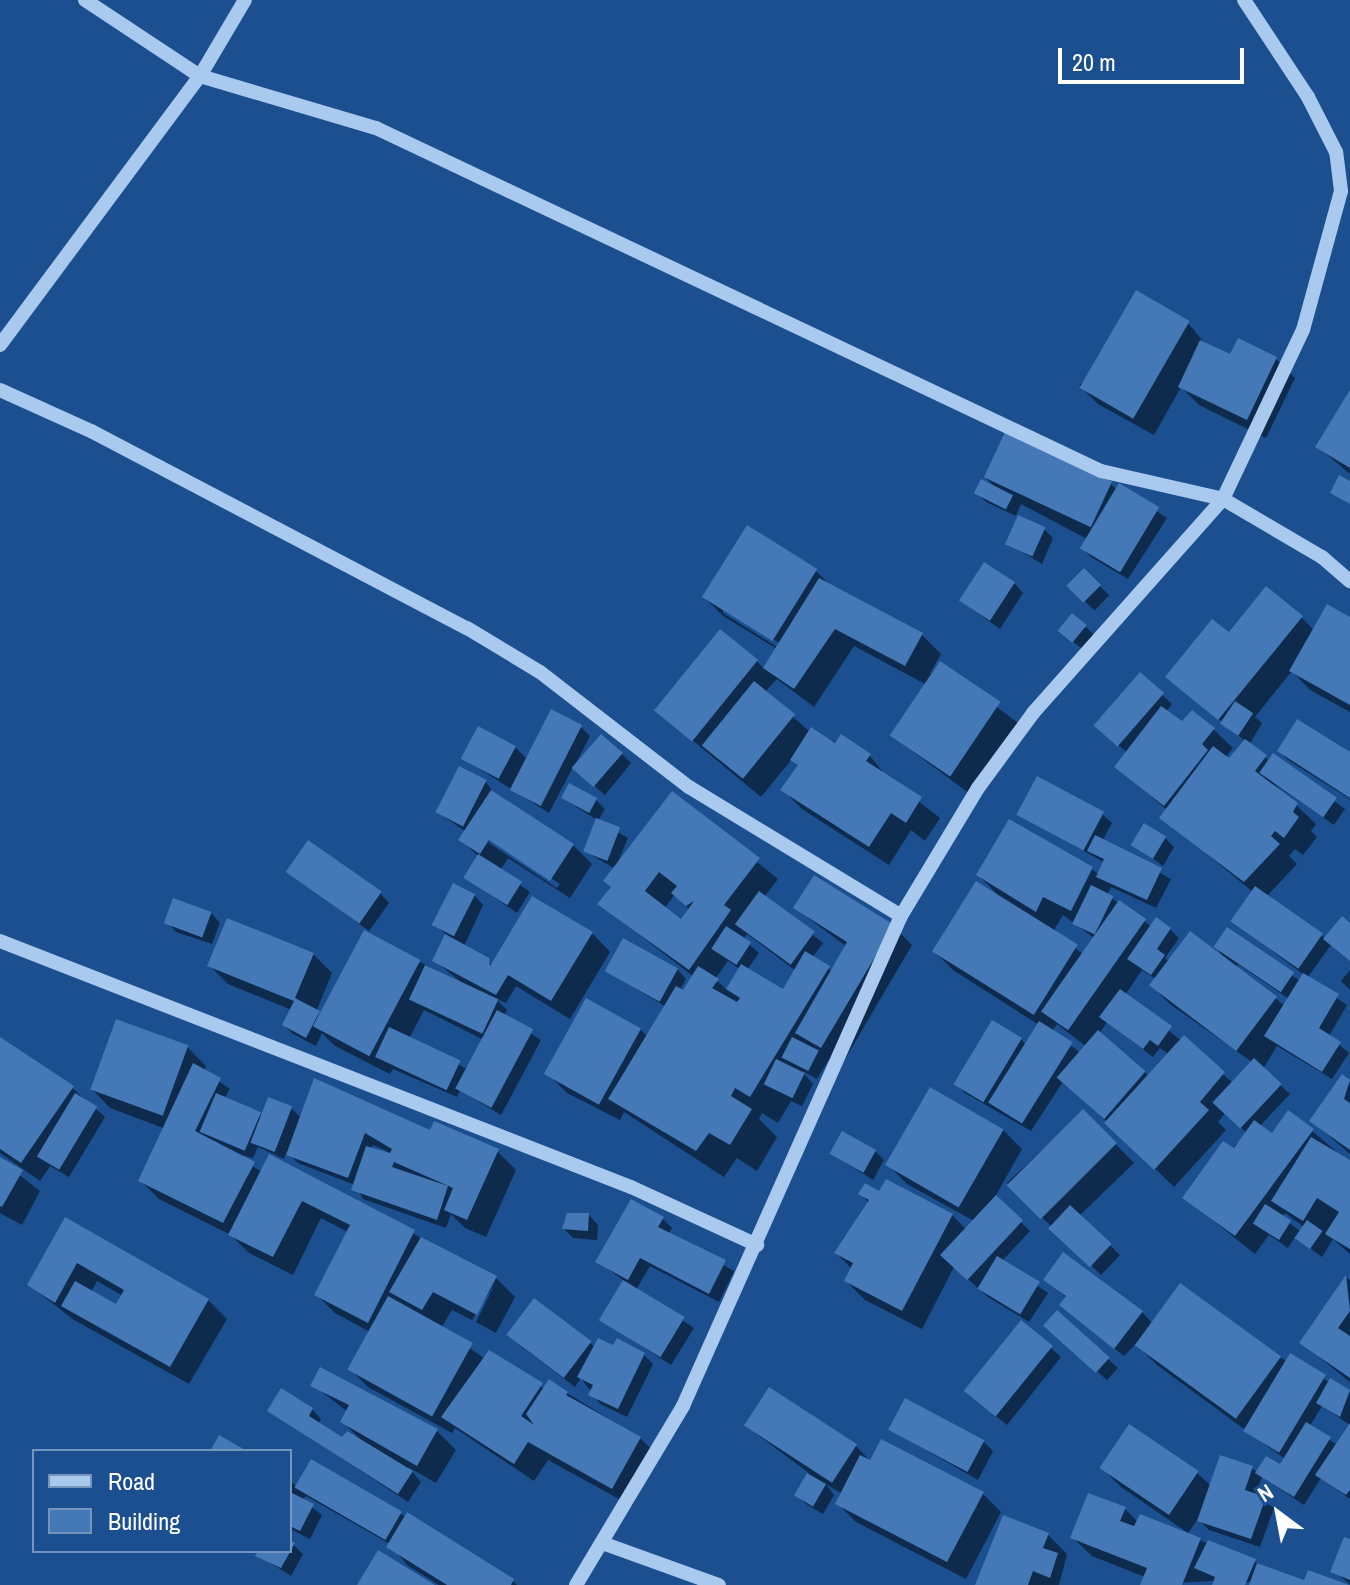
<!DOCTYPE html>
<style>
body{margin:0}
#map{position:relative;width:1350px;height:1585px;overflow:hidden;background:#1b4f8f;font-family:"Archivo Narrow",sans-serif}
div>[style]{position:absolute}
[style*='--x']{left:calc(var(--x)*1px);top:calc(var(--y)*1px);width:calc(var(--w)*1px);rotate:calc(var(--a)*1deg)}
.shadow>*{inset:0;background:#0007;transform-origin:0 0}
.building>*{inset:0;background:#4478b7;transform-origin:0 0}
.minor>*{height:14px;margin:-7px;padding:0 7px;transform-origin:7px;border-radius:7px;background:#a9c9ee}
span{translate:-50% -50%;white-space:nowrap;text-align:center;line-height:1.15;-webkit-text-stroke:7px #1b4f8f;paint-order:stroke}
.legend{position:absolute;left:32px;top:1449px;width:260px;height:104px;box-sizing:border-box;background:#1b4f8f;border:2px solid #7695bc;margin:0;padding:10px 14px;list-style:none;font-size:24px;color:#fff}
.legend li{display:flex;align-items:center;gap:16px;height:40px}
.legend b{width:40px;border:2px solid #7695bc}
.north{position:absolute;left:1238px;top:1473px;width:80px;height:80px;-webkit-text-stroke:6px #1b4f8f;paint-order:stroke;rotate:328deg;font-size:22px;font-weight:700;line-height:32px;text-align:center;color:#fff}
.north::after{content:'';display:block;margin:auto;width:28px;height:36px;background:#fff;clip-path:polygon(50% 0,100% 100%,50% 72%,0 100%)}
.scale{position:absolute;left:1058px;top:48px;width:186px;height:36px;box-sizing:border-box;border:4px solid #fff;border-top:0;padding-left:10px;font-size:24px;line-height:28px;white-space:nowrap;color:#fff;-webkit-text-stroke:6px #1b4f8f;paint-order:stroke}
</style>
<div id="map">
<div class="shadow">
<i style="clip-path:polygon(1188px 323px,1206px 345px,1231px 356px,1276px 359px,1295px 378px,1266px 438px,1199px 405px,1181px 387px,1154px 435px,1098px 404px,1079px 385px)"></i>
<i style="clip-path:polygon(1350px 394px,1350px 474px,1318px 447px)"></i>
<i style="clip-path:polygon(984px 476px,1111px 484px,1117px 490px,1119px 486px,1167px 518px,1128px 579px,1091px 557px,1082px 547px,1087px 539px,1021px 504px,1016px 516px,986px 502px,977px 493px,996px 488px)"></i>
<i style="clip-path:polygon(1043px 528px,1053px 538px,1042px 564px,1009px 544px)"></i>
<i style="clip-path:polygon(evenodd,815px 570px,833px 588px,922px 635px,941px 654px,929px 675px,940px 664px,1018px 723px,970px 794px,892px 736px,927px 685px,854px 646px,814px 707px,777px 679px,765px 692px,810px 732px,870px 756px,887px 777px,940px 818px,925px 841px,911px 830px,889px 865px,802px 809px,783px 790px,799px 766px,792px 759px,761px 797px,656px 710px,757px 661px,764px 669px,777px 649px,723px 616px,704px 597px,815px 570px,723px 608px,781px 644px,779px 648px,723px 613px,723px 608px)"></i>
<i style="left:1084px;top:571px;width:35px;height:21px;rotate:44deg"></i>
<i style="clip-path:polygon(1014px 583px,1023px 593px,1000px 629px,961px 601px)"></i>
<i style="clip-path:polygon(evenodd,1302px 618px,1314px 630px,1350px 619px,1350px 712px,1310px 690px,1292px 671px,1255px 717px,1262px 723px,1249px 745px,1270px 761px,1273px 755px,1345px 809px,1334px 825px,1273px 783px,1316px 824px,1311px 831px,1317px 837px,1303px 855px,1295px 849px,1289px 856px,1297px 864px,1266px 897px,1326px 939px,1350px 925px,1350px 961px,1331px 945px,1307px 978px,1347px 1005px,1329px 1036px,1349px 1053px,1332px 1079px,1277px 1046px,1263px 1069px,1290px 1094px,1259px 1127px,1272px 1136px,1312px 1131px,1350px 1163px,1350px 1254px,1333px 1239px,1322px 1257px,1295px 1237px,1288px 1248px,1269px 1235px,1255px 1254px,1185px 1198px,1247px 1133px,1225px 1113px,1218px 1122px,1226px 1130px,1174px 1187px,1064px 1080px,1031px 1131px,965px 1093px,956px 1084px,1021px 1039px,1026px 1045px,1039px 1025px,953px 970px,934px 951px,1000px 897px,978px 875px,1092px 869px,1099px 875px,1105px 863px,1019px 814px,1102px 814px,1112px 823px,1102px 841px,1171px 879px,1156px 908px,1111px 887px,1107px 895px,1152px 927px,1170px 929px,1179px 938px,1165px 958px,1169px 962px,1226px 960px,1215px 946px,1227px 929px,1300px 981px,1304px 975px,1232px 921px,1253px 892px,1162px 817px,1167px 810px,1117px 767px,1128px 753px,1107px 736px,1140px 675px,1172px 704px,1166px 712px,1182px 724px,1214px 730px,1233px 748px,1225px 758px,1229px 761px,1245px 741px,1168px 677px,1229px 635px,1302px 618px,1063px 915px,1094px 938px,1083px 954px,1053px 932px,1063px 915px,1302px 618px,1238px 964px,1289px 999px,1285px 1006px,1236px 967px,1238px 964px,1302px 618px,1142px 970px,1156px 979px,1151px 985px,1170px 1004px,1252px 1062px,1232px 1082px,1125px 995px,1142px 970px,1302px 618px,1107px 1022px,1153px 1057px,1160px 1048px,1169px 1054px,1149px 1076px,1099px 1034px,1107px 1022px,1302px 618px,1057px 1024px,1087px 1047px,1082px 1054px,1052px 1031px,1057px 1024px,1302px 618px,1285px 1213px,1304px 1227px,1301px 1232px,1282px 1217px,1285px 1213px)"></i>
<i style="clip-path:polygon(1086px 627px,1095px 636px,1084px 650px,1069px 639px)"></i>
<i style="clip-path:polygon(581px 727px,590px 736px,574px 767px,622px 754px,631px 763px,605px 795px,573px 767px,549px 813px,464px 759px,515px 747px,526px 758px)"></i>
<i style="clip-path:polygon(1279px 751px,1350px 755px,1350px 799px,1288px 760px)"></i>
<i style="clip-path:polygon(evenodd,460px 769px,486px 782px,494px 794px,573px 845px,592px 864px,570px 898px,508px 858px,500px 871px,530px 892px,517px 913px,466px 878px,479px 857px,461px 840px,466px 832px,437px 812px,460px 769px,489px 838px,560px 884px,557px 888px,489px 843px,489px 838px)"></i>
<i style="clip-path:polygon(evenodd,673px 794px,778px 879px,764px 897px,823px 943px,812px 958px,833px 972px,847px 947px,795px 908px,893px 926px,912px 945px,841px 1066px,829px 1059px,817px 1079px,802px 1071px,813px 1084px,802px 1106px,791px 1101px,778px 1123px,762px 1113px,759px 1119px,777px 1137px,757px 1171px,737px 1158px,724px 1177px,624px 1112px,620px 1120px,567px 1093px,548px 1074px,640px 1029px,648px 1037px,666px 1007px,607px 971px,677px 969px,686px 979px,680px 990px,684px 993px,694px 977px,600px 904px,613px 888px,615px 869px,585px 851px,597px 820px,562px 798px,596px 800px,605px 809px,598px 821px,628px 838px,617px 864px,673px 794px,675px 894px,690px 910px,682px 922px,664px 909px,675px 894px,673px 794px,747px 934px,796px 971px,784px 992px,747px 970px,759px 953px,743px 939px,747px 934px,673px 794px,728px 961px,740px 969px,727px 990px,715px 979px,728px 961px)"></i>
<i style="clip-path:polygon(1165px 838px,1174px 847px,1163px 866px,1134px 844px)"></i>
<i style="clip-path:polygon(288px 871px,380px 893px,389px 903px,369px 931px)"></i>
<i style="clip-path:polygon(evenodd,474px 895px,483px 905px,464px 946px,493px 965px,592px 933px,610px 952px,570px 1019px,516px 986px,506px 1003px,496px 999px,507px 1010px,503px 1016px,541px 1040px,501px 1115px,460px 1090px,457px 1097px,393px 1069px,390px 1074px,335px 1046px,322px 1033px,316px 1046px,293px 1034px,284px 1025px,292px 1010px,228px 984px,209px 965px,313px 954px,332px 973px,316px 1012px,322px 1016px,420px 962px,466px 986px,434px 960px,447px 935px,435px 925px,474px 895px,424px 1010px,484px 1040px,469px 1070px,409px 1039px,424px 1010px)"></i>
<i style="clip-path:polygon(211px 913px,220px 923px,212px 944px,176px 932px,167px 922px)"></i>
<i style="clip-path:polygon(1350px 970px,1350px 990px,1341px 981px)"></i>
<i style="clip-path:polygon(0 1039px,72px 1088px,105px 1117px,69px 1177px,50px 1166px,40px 1181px,0 1153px)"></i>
<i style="clip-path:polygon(evenodd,187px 1047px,206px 1066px,204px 1071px,230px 1089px,224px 1099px,263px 1117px,291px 1108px,302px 1119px,431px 1133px,497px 1151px,516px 1170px,486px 1237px,465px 1228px,451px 1214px,446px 1228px,363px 1199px,355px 1185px,298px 1163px,287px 1152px,284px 1159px,258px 1147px,253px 1158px,230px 1152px,262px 1172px,270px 1157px,496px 1278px,515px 1297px,496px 1333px,476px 1322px,496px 1282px,472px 1320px,452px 1310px,441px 1328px,485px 1359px,545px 1389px,567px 1393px,640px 1438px,659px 1457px,632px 1506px,548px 1460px,534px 1481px,455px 1428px,452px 1433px,368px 1387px,349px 1368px,370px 1332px,335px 1313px,316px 1294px,348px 1232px,321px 1218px,293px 1275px,249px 1253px,231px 1235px,159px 1199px,140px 1180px,166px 1129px,110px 1108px,91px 1088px,187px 1047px,373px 1145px,387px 1151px,386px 1154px,371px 1149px,373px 1145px)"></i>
<i style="clip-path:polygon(1342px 1077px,1350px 1082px,1350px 1154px,1312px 1121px)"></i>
<i style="clip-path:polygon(1083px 1111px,1134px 1163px,1079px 1216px,1120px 1255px,1101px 1275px,1007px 1183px)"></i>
<i style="clip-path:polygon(1003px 1130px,1022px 1149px,995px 1197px,1030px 1231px,1002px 1261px,1048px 1293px,1029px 1322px,988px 1297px,954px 1267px,922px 1329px,865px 1300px,846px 1281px,852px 1269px,836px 1253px,869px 1203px,861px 1194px,880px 1194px,952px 1215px,966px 1229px,974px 1221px,907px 1184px,888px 1165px)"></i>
<i style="clip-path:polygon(875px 1151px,884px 1160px,873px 1180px,832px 1154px)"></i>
<i style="clip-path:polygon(0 1160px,40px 1191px,22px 1225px,0 1213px)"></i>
<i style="clip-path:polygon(589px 1215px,598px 1225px,597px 1240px,573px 1238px,564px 1229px)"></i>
<i style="clip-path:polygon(662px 1218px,672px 1228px,668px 1234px,734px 1271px,719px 1302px,650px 1266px,636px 1290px,694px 1328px,671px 1365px,601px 1320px,624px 1281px,598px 1261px)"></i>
<i style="clip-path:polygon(evenodd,66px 1220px,208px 1300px,227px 1319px,189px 1384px,74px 1320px,29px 1285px,66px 1220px,97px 1281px,123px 1296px,116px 1306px,91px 1292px,97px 1281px)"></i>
<i style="clip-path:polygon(1346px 1278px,1350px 1280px,1350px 1382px,1302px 1343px)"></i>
<i style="clip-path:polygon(1046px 1280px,1142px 1312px,1153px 1324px,1281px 1358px,1350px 1392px,1350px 1425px,1322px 1406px,1310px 1426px,1337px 1445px,1350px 1426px,1350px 1499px,1321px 1478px,1304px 1505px,1262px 1477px,1255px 1496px,1274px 1508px,1260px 1547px,1209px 1530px,1198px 1519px,1188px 1533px,1121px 1487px,1102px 1468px,1197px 1473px,1211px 1486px,1252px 1468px,1258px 1473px,1280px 1467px,1285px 1459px,1157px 1365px,1138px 1346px,1149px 1330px,1124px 1356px,1071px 1314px,1062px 1305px,1067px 1298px)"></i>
<i style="clip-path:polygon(534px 1301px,595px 1347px,644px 1355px,653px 1364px,627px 1417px,600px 1404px,581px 1378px,575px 1387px,518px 1344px)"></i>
<i style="clip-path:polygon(1057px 1313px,1118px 1368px,1107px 1380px,1055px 1335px)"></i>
<i style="clip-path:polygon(1022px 1323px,1061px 1357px,1007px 1425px,976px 1400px)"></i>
<i style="clip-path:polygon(321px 1370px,437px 1431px,456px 1450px,436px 1483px,408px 1467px,421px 1482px,408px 1502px,270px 1411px,312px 1409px,321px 1419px,318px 1424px,343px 1440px,360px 1439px,343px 1422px,348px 1412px,313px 1385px)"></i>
<i style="clip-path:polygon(746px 1426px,856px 1446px,871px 1462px,982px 1493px,1001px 1512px,966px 1579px,856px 1522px,837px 1503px,842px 1494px,826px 1484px,834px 1495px,823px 1514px,806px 1504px,797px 1495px,809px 1473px)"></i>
<i style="clip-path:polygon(891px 1430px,984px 1442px,993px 1451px,978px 1480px)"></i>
<i style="clip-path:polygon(312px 1461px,513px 1581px,517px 1585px,439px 1585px,407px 1565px,390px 1544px,306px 1496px,302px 1500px,322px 1515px,310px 1539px,290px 1529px,290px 1480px,297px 1487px)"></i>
<i style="clip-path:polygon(1125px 1509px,1138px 1522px,1199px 1540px,1305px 1582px,1344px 1585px,1210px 1581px,1142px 1585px,1145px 1577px,1092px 1556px,1073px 1538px)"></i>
<i style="clip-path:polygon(1048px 1535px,1067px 1554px,1059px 1585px,977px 1585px)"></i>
<i style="clip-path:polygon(1350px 1541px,1350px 1584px,1333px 1571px)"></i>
<i style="clip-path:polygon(290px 1542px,303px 1554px,291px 1576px,258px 1555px,290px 1551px)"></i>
</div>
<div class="building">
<i style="left:1136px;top:290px;width:62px;height:113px;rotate:30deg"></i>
<i style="clip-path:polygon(1238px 338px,1277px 357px,1247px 420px,1178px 387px,1200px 340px,1230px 354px)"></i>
<i style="clip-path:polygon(1350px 390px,1350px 468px,1315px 447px)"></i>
<i style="left:1005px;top:432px;width:118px;height:50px;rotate:25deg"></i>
<i style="clip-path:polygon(1339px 475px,1350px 481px,1350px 504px,1330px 493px)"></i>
<i style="left:981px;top:479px;width:36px;height:16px;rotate:27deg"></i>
<i style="left:1119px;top:483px;width:47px;height:76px;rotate:31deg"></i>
<i style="left:1018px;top:515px;width:30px;height:32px;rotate:24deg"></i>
<i style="left:747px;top:525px;width:83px;height:85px;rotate:32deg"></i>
<i style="left:984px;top:562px;width:37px;height:46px;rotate:33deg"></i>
<i style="left:1084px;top:568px;width:24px;height:25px;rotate:45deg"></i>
<i style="clip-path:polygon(819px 578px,923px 633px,905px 666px,835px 629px,794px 689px,763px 668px)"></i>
<i style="clip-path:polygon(1266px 586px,1303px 616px,1218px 720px,1165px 677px,1212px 619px,1229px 632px)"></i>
<i style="clip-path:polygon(1327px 604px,1350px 617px,1350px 705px,1289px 671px)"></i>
<i style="left:1072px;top:613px;width:19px;height:23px;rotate:39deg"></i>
<i style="left:720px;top:629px;width:49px;height:105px;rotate:39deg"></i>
<i style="left:940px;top:661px;width:73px;height:90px;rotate:34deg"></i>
<i style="left:1140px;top:672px;width:32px;height:71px;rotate:41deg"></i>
<i style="left:754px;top:681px;width:53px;height:83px;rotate:39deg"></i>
<i style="left:1235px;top:701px;width:22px;height:27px;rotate:34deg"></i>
<i style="clip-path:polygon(1161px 706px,1182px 721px,1192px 710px,1215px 728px,1202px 744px,1208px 750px,1164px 806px,1114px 767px)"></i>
<i style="left:551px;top:709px;width:35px;height:91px;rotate:27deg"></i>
<i style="clip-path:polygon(1297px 719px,1350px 752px,1350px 798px,1277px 751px)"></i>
<i style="left:478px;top:726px;width:43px;height:37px;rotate:28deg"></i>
<i style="clip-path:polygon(811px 727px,835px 743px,841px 734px,871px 754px,866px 761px,922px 797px,906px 823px,891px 813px,869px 847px,780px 790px,798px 765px,790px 760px)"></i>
<i style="left:601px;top:734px;width:29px;height:45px;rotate:41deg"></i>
<i style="clip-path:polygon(1245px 739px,1267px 755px,1255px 771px,1298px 803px,1293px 812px,1299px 817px,1284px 838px,1275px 831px,1271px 836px,1280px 844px,1244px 882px,1159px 818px,1213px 746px,1229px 758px)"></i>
<i style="left:1273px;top:753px;width:78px;height:24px;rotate:35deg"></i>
<i style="left:459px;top:766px;width:31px;height:52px;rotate:27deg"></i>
<i style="left:1037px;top:776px;width:76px;height:44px;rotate:28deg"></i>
<i style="left:569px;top:783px;width:32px;height:17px;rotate:28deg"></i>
<i style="clip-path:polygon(491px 790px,574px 844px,550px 881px,489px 840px,480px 854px,458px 840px)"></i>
<i style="clip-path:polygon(evenodd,672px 791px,760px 858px,724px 905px,731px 910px,689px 970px,597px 904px,611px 887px,603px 881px,672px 791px,659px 872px,677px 886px,671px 893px,686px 906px,694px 901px,681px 919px,645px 891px,659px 872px)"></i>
<i style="left:596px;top:818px;width:26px;height:36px;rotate:21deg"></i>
<i style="clip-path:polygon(1009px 819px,1093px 867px,1071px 911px,1043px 897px,1036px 912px,976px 875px)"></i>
<i style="left:1144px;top:823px;width:26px;height:26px;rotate:31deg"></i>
<i style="clip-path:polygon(1095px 835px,1162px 868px,1147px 900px,1096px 877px,1104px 859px,1087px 851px)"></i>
<i style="left:308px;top:840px;width:90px;height:39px;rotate:35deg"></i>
<i style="left:478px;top:854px;width:52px;height:28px;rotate:32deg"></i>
<i style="clip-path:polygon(814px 875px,894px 925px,821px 1048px,795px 1033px,847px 942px,793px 908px)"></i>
<i style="left:976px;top:881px;width:120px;height:83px;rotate:32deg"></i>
<i style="left:453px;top:883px;width:25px;height:47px;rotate:27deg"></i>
<i style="left:1091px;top:885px;width:25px;height:43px;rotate:26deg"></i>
<i style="left:1255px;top:886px;width:83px;height:43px;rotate:35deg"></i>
<i style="left:759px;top:891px;width:69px;height:41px;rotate:36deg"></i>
<i style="clip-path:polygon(532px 896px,593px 932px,551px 1001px,508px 975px,496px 995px,432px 961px,445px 934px,489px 958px,490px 966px)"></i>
<i style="left:173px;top:898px;width:41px;height:27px;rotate:20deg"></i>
<i style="left:1119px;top:900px;width:33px;height:136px;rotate:35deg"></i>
<i style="clip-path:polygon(1342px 916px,1350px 923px,1350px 961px,1323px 939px)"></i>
<i style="clip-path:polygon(1156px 917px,1171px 928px,1157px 949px,1165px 955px,1151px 975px,1127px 959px)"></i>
<i style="clip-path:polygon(227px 918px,314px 953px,295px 998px,320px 1011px,306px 1038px,282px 1025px,294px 1001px,207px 966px)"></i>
<i style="left:726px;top:926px;width:30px;height:27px;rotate:33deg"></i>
<i style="left:1227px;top:927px;width:81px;height:24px;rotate:34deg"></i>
<i style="left:364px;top:930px;width:64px;height:109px;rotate:28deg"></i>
<i style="left:1190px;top:931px;width:109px;height:68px;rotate:37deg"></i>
<i style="left:623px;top:938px;width:63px;height:38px;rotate:29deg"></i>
<i style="clip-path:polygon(805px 951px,830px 966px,750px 1097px,735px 1088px,731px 1096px,752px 1109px,730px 1145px,709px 1133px,696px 1151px,608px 1099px,676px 986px,683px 990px,698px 966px,719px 979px,712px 988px,737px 1002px,740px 998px,726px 989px,741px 964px,783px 989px)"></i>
<i style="left:425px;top:965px;width:81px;height:38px;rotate:25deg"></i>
<i style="clip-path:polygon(1303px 973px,1339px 994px,1319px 1028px,1341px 1042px,1322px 1072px,1264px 1036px)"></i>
<i style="clip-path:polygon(1120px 989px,1172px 1026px,1158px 1046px,1150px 1040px,1143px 1049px,1099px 1017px)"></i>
<i style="left:586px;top:998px;width:63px;height:87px;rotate:29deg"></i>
<i style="left:497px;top:1010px;width:41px;height:89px;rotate:28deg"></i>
<i style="left:116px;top:1019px;width:77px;height:75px;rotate:20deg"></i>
<i style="left:992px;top:1020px;width:35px;height:75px;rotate:31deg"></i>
<i style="left:1039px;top:1021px;width:40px;height:96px;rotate:32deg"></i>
<i style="left:389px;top:1027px;width:79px;height:33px;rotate:25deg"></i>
<i style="left:1098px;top:1030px;width:63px;height:63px;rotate:41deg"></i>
<i style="clip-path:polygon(1184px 1035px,1225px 1072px,1200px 1102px,1209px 1110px,1154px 1170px,1104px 1123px)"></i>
<i style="clip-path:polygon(0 1037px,74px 1086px,21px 1163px,0 1149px)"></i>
<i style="left:792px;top:1037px;width:30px;height:23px;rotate:27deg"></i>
<i style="left:1254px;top:1058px;width:38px;height:61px;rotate:43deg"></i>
<i style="left:776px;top:1059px;width:32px;height:28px;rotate:26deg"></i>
<i style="clip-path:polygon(193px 1063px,221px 1078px,195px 1131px,255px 1162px,223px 1223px,138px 1181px)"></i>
<i style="clip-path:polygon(1342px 1074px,1350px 1080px,1344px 1099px,1350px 1103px,1350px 1150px,1309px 1121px)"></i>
<i style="clip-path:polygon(314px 1078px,430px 1130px,434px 1121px,499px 1149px,467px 1220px,444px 1210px,453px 1188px,394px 1162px,392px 1167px,448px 1186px,437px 1220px,351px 1190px,366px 1146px,390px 1153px,392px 1149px,365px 1133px,348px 1178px,286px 1155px)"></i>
<i style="left:930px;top:1087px;width:85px;height:90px;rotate:30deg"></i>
<i style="left:75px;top:1093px;width:26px;height:74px;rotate:31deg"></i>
<i style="left:216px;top:1093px;width:49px;height:42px;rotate:23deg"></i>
<i style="left:268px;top:1097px;width:26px;height:49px;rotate:21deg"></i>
<i style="left:1083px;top:1109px;width:48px;height:108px;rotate:45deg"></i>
<i style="clip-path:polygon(1288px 1110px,1314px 1129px,1235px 1236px,1182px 1198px,1223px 1141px,1234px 1148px,1254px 1120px,1272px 1133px)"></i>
<i style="left:842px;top:1131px;width:39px;height:26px;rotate:29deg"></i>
<i style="clip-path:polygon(1311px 1137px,1350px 1160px,1350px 1249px,1325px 1234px,1339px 1212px,1317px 1198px,1303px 1221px,1271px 1201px)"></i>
<i style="clip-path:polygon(269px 1154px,415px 1230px,368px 1323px,314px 1295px,350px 1225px,302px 1201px,273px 1257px,228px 1235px)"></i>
<i style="clip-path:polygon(0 1157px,23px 1170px,2px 1207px,0 1206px)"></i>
<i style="clip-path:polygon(886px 1179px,953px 1214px,902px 1311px,844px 1281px,853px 1263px,834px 1253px,869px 1200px,858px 1194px,865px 1183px,879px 1191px)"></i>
<i style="left:996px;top:1195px;width:37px;height:82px;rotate:43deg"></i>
<i style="clip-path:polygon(631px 1199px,664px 1217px,658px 1227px,726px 1260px,709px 1294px,640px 1258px,628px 1280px,595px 1262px)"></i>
<i style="left:1265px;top:1204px;width:31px;height:23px;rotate:32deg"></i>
<i style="left:1070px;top:1205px;width:57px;height:32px;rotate:43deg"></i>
<i style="clip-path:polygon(567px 1213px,589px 1213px,588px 1231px,562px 1229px)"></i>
<i style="clip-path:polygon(65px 1217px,209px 1299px,170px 1367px,61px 1306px,75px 1281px,116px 1304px,124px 1290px,77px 1263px,55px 1303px,27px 1285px)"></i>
<i style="left:1307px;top:1220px;width:19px;height:22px;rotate:35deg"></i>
<i style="clip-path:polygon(421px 1237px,497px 1276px,477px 1315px,433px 1292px,422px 1310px,389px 1292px)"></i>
<i style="clip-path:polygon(1063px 1252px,1143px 1311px,1114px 1349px,1059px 1305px,1066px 1296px,1043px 1280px)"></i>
<i style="left:997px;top:1256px;width:50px;height:38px;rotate:31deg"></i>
<i style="clip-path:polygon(1346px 1275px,1350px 1311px,1338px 1328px,1350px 1336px,1350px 1378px,1299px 1343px)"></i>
<i style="left:623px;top:1280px;width:72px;height:47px;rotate:31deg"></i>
<i style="left:1180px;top:1283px;width:125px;height:77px;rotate:36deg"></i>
<i style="left:388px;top:1296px;width:97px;height:84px;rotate:29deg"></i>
<i style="left:534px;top:1298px;width:72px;height:46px;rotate:37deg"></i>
<i style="left:1057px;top:1310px;width:71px;height:21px;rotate:42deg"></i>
<i style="left:1021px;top:1320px;width:41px;height:91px;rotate:39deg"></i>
<i style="clip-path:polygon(598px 1338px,613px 1345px,617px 1338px,645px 1353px,618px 1409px,588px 1395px,593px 1385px,577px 1377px)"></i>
<i style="clip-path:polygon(489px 1350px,543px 1383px,521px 1416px,534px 1425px,526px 1414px,549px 1379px,568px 1392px,566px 1395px,641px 1437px,612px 1489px,528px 1442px,514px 1464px,441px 1417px)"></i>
<i style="left:1290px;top:1353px;width:42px;height:91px;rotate:31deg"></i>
<i style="clip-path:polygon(320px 1367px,438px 1429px,417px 1466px,340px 1422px,349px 1405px,310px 1386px)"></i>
<i style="clip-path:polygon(1330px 1378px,1350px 1390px,1340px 1417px,1316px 1403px)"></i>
<i style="left:769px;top:1387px;width:105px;height:46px;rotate:33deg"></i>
<i style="clip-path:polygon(281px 1388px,313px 1408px,309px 1416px,342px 1437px,347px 1431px,413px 1471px,398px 1494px,267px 1411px)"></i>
<i style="left:905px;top:1398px;width:90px;height:36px;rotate:28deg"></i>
<i style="clip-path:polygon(1306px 1422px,1331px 1437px,1294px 1497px,1255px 1473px,1266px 1456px,1280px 1464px)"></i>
<i style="clip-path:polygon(1350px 1423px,1350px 1490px,1346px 1495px,1315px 1475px)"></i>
<i style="left:1129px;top:1424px;width:84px;height:53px;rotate:34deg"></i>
<i style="clip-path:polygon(219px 1435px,247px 1451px,210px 1451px)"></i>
<i style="clip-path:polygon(881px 1439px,984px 1492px,947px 1562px,835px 1504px,860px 1455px,870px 1460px)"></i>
<i style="clip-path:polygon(1220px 1455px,1253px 1466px,1245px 1490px,1266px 1497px,1251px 1539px,1197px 1521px)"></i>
<i style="left:311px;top:1459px;width:105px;height:33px;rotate:30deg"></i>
<i style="left:807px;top:1473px;width:22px;height:26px;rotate:30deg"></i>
<i style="clip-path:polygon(290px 1492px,314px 1504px,300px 1531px,290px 1526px)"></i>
<i style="clip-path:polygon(1088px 1493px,1126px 1507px,1120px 1521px,1134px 1526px,1140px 1514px,1201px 1538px,1182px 1585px,1140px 1585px,1147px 1568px,1070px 1538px)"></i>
<i style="clip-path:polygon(407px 1512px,514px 1579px,511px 1585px,447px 1585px,386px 1547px)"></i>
<i style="clip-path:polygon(1003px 1515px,1049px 1533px,1043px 1548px,1058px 1553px,1050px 1578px,1033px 1571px,1028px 1585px,975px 1585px)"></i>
<i style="clip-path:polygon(1344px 1537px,1350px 1539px,1350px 1580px,1330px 1572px)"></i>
<i style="clip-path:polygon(290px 1540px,295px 1543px,281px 1568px,255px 1556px,258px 1551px,290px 1551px)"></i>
<i style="clip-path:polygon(1208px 1540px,1256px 1559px,1245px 1585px,1212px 1585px,1215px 1577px,1194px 1568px)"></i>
<i style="clip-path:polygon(378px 1550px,435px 1585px,357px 1585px)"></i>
<i style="clip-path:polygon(1257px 1563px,1304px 1580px,1308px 1570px,1349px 1585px,1249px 1585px)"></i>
</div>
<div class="minor">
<i style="--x:85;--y:0;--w:138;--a:33.5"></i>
<i style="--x:200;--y:76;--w:184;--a:16.5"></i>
<i style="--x:376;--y:128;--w:802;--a:25.32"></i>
<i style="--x:1101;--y:471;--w:125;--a:12.9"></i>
<i style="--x:1223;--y:499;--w:115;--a:30.4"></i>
<i style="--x:1322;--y:557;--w:37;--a:41"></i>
<i style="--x:0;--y:345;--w:335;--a:-53.4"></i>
<i style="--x:200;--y:76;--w:88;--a:-59.4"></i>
<i style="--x:0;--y:390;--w:100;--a:24.3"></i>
<i style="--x:91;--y:431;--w:424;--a:27.7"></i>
<i style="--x:467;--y:628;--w:85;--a:31.1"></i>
<i style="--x:540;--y:672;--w:188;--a:37.7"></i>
<i style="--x:689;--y:787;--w:248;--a:31.3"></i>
<i style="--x:0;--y:941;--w:677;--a:21.3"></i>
<i style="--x:631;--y:1187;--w:139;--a:24.7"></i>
<i style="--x:605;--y:1544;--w:121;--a:19.8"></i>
<i style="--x:576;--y:1585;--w:209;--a:-59.1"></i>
<i style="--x:683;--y:1406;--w:536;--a:-66.02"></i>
<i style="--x:901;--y:916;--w:149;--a:-59"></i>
<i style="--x:978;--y:788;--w:93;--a:-53.7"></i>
<i style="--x:1033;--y:713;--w:286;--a:-48.4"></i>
<i style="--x:1223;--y:499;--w:187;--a:-64.7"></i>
<i style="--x:1303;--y:330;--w:144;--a:-74.7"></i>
<i style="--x:1341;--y:191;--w:39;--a:-97"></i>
<i style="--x:1336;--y:152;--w:62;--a:-117"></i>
<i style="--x:1308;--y:97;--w:116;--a:-123.4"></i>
</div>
<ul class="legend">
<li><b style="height:10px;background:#a9c9ee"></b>Road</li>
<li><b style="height:22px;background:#4478b7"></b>Building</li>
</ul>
<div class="north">N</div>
<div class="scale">20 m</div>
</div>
